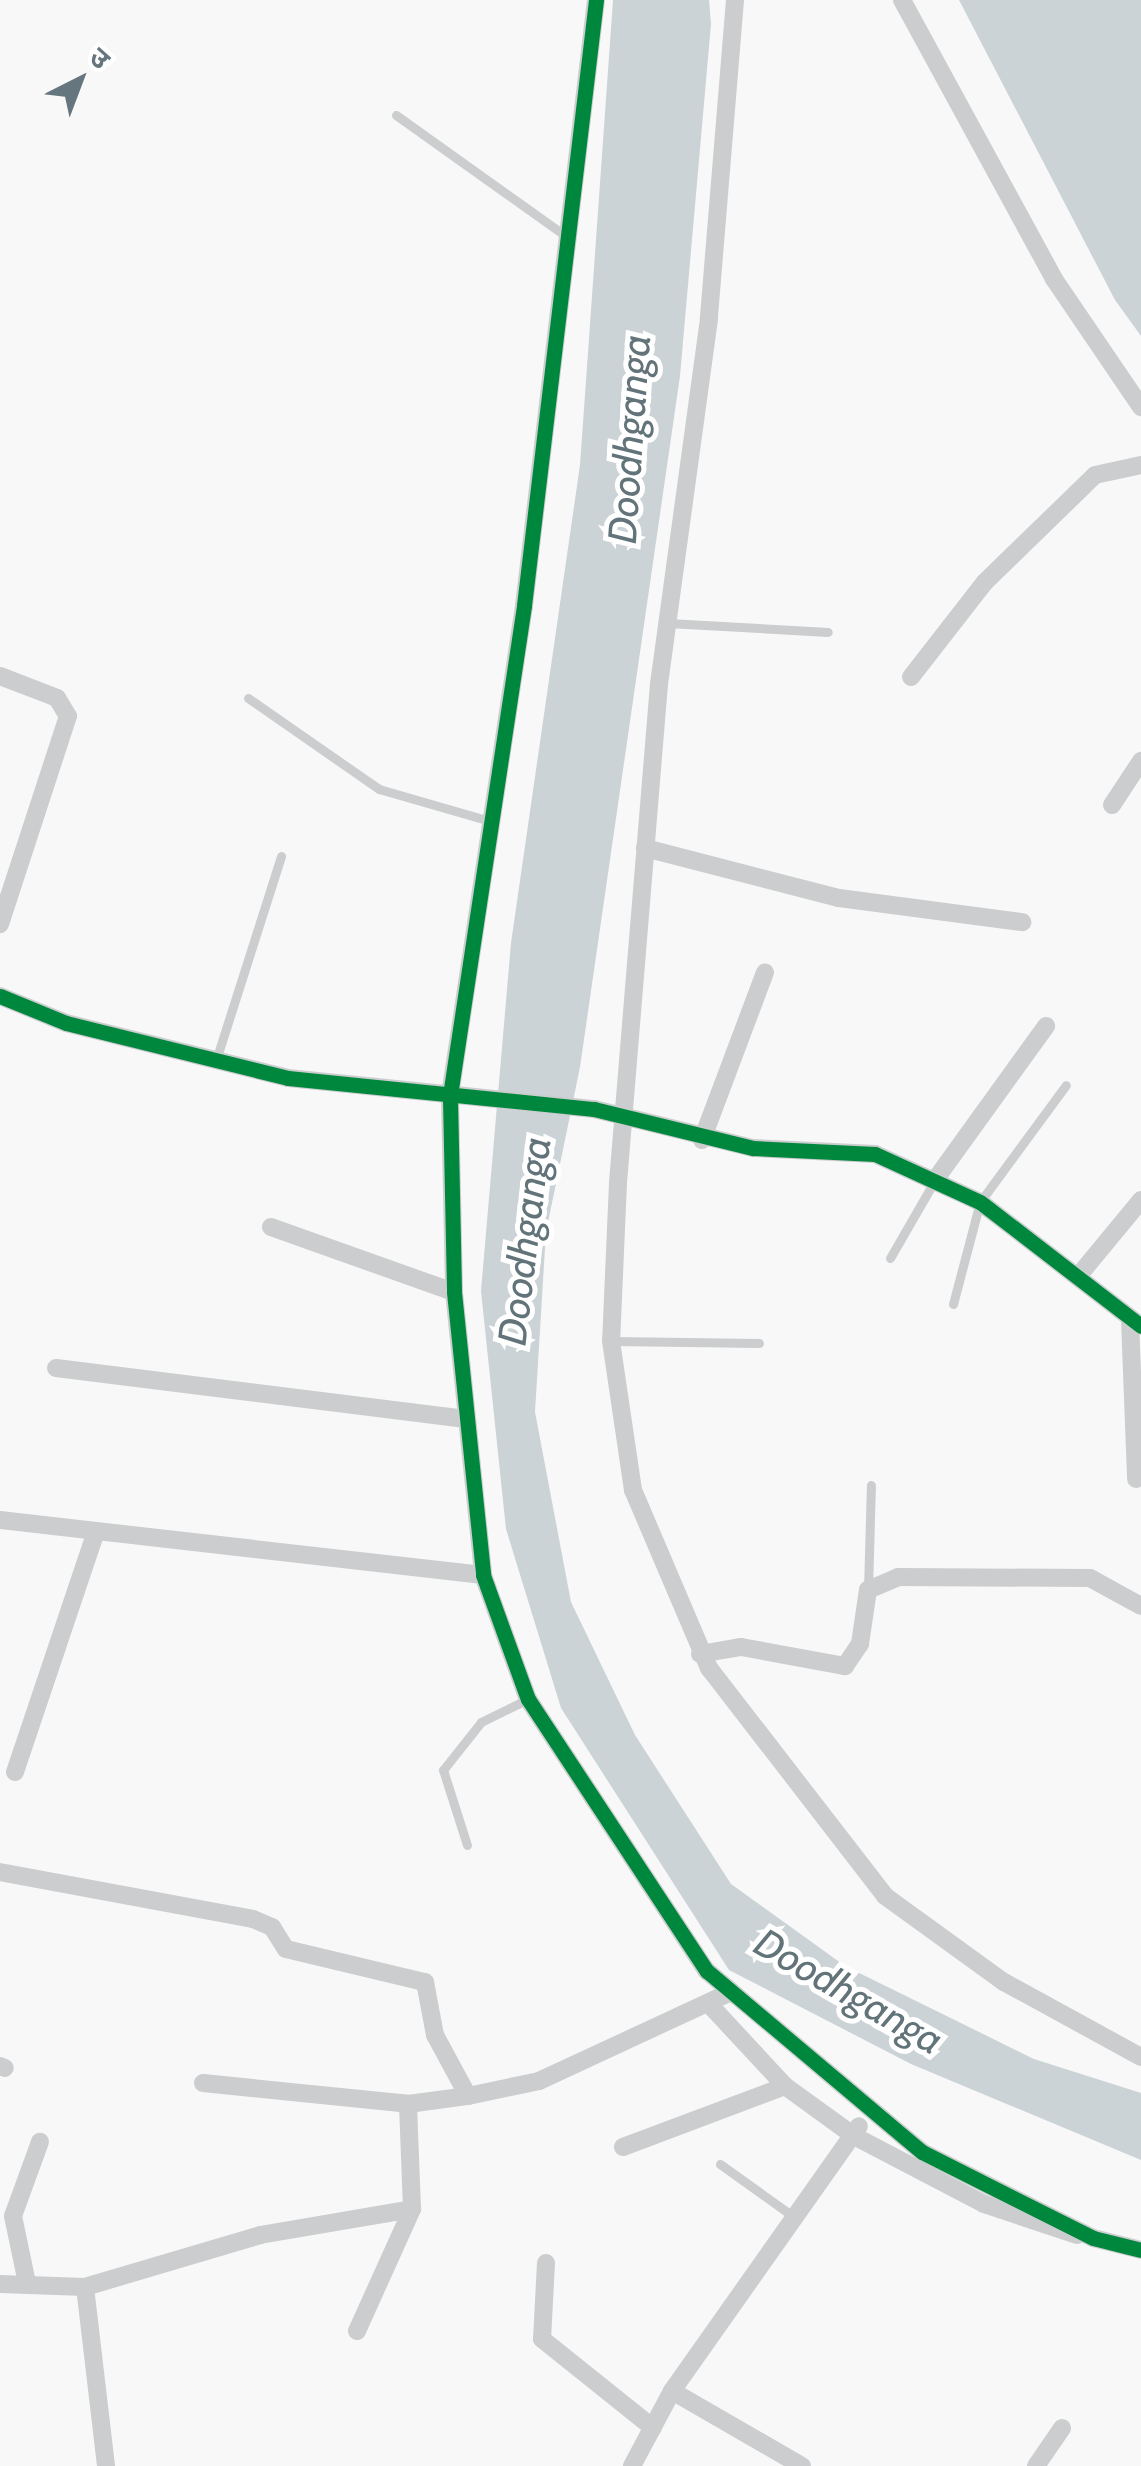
<!DOCTYPE html>
<meta charset="utf-8">
<style>
body{margin:0}
#map{position:relative;width:1141px;height:2466px;overflow:hidden;background:#f8f8f8;font-family:Cabin,"Noto Sans Devanagari",sans-serif}
div>[style]{position:absolute}
[style*='--x']{left:calc(var(--x)*1px);top:calc(var(--y)*1px);width:calc(var(--w)*1px);rotate:calc(var(--a)*1deg)}
.water>*{inset:0;background:#cbd3d6}
.lane>*{height:9px;margin:-4.5px;padding:0 4.5px;transform-origin:4.5px;border-radius:4.5px;background:#cbcdce}
.street>*{height:18px;margin:-9px;padding:0 9px;transform-origin:9px;border-radius:9px;background:#cbcdce}
.cycleway>*{height:15px;margin:-7.5px;padding:0 7.5px;transform-origin:7.5px;border-radius:7.5px;background:#00873e}
span{translate:-50% -50%;white-space:nowrap;text-align:center;line-height:1.15;-webkit-text-stroke:10px #fff;paint-order:stroke}
.water-label{font-size:40px;color:#627479;font-style:italic}
.north{position:absolute;left:30px;top:30px;width:100px;height:100px;-webkit-text-stroke:8px #fff;paint-order:stroke;rotate:42deg;font-size:28px;font-weight:700;line-height:40px;text-align:center;color:#66767f}
.north::after{content:'';display:block;margin:auto;width:35px;height:45px;background:#66767f;clip-path:polygon(50% 0,100% 100%,50% 72%,0 100%)}
</style>
<div id="map">
<div class="water">
<i style="clip-path:polygon(613px 0,709px 0,711px 24px,680px 376px,580px 1067px,546px 1232px,535px 1412px,571px 1602px,635px 1735px,731px 1884px,845px 1966px,1034px 2059px,1141px 2093px,1141px 2160px,911px 2064px,729px 1970px,561px 1708px,506px 1529px,481px 1291px,511px 943px,580px 465px)"></i>
<i style="clip-path:polygon(959px 0,1141px 0,1141px 336px,1115px 300px)"></i>
</div>
<div class="lane">
<i style="--x:396;--y:115;--w:210;--a:35.5"></i>
<i style="--x:668;--y:623;--w:160;--a:3.2"></i>
<i style="--x:248;--y:698;--w:160;--a:34.8"></i>
<i style="--x:379;--y:789;--w:119;--a:16.1"></i>
<i style="--x:216;--y:1060;--w:214;--a:-72.3"></i>
<i style="--x:890;--y:1258;--w:90;--a:-60"></i>
<i style="--x:953;--y:1304;--w:106;--a:-75.2"></i>
<i style="--x:980;--y:1202;--w:145;--a:-53.7"></i>
<i style="--x:612;--y:1341;--w:147;--a:0.8"></i>
<i style="--x:868;--y:1590;--w:105;--a:-88.4"></i>
<i style="--x:467;--y:1845;--w:79;--a:-107.7"></i>
<i style="--x:443;--y:1770;--w:61;--a:-51.6"></i>
<i style="--x:481;--y:1722;--w:52;--a:-26.1"></i>
<i style="--x:720;--y:2164;--w:91;--a:35.6"></i>
</div>
<div class="street">
<i style="--x:596;--y:0;--w:610;--a:96.78"></i>
<i style="--x:524;--y:606;--w:498;--a:98.6"></i>
<i style="--x:450;--y:1098;--w:194;--a:88.8"></i>
<i style="--x:454;--y:1292;--w:284;--a:84.1"></i>
<i style="--x:483;--y:1575;--w:132;--a:70.1"></i>
<i style="--x:528;--y:1699;--w:326;--a:56.7"></i>
<i style="--x:707;--y:1971;--w:281;--a:40.1"></i>
<i style="--x:922;--y:2152;--w:191;--a:26.7"></i>
<i style="--x:1093;--y:2238;--w:49;--a:14"></i>
<i style="--x:735;--y:0;--w:320;--a:94.7"></i>
<i style="--x:709;--y:319;--w:368;--a:97.8"></i>
<i style="--x:659;--y:684;--w:501;--a:94.7"></i>
<i style="--x:618;--y:1183;--w:158;--a:92.5"></i>
<i style="--x:611;--y:1341;--w:151;--a:81.6"></i>
<i style="--x:633;--y:1490;--w:194;--a:66.9"></i>
<i style="--x:709;--y:1668;--w:288;--a:52.3"></i>
<i style="--x:885;--y:1896;--w:147;--a:35.9"></i>
<i style="--x:1004;--y:1982;--w:156;--a:28.7"></i>
<i style="--x:902;--y:0;--w:318;--a:61.4"></i>
<i style="--x:1054;--y:279;--w:155;--a:55.8"></i>
<i style="--x:0;--y:676;--w:61;--a:21.1"></i>
<i style="--x:57;--y:698;--w:21;--a:59"></i>
<i style="--x:68;--y:716;--w:219;--a:108.1"></i>
<i style="--x:911;--y:677;--w:120;--a:-52.1"></i>
<i style="--x:985;--y:582;--w:153;--a:-44.2"></i>
<i style="--x:1095;--y:475;--w:47;--a:-12.3"></i>
<i style="--x:1112;--y:805;--w:53;--a:-56.6"></i>
<i style="--x:645;--y:848;--w:200;--a:14.5"></i>
<i style="--x:839;--y:898;--w:185;--a:7.5"></i>
<i style="--x:0;--y:996;--w:71;--a:22.2"></i>
<i style="--x:66;--y:1023;--w:229;--a:13.9"></i>
<i style="--x:288;--y:1078;--w:308;--a:5.8"></i>
<i style="--x:594;--y:1109;--w:164;--a:13.8"></i>
<i style="--x:753;--y:1148;--w:122;--a:2.8"></i>
<i style="--x:875;--y:1154;--w:115;--a:24.6"></i>
<i style="--x:980;--y:1202;--w:203;--a:37.6"></i>
<i style="--x:702;--y:1140;--w:179;--a:-69.4"></i>
<i style="--x:935;--y:1180;--w:190;--a:-54.2"></i>
<i style="--x:271;--y:1227;--w:194;--a:19.6"></i>
<i style="--x:1080;--y:1274;--w:96;--a:-50.5"></i>
<i style="--x:1130;--y:1320;--w:159;--a:87.8"></i>
<i style="--x:56;--y:1368;--w:411;--a:7.1"></i>
<i style="--x:0;--y:1520;--w:486;--a:6.5"></i>
<i style="--x:700;--y:1654;--w:42;--a:-9.7"></i>
<i style="--x:741;--y:1647;--w:106;--a:10.4"></i>
<i style="--x:845;--y:1666;--w:27;--a:-56"></i>
<i style="--x:860;--y:1644;--w:55;--a:-81.6"></i>
<i style="--x:868;--y:1590;--w:33;--a:-23"></i>
<i style="--x:898;--y:1577;--w:192;--a:0.3"></i>
<i style="--x:1090;--y:1578;--w:58;--a:28.8"></i>
<i style="--x:15;--y:1772;--w:254;--a:-71.4"></i>
<i style="--x:0;--y:1872;--w:257;--a:10.5"></i>
<i style="--x:253;--y:1919;--w:21;--a:23"></i>
<i style="--x:272;--y:1927;--w:26;--a:58"></i>
<i style="--x:286;--y:1949;--w:143;--a:13.4"></i>
<i style="--x:425;--y:1982;--w:54;--a:79.3"></i>
<i style="--x:435;--y:2035;--w:69;--a:61.6"></i>
<i style="--x:708;--y:2003;--w:113;--a:47.1"></i>
<i style="--x:0;--y:2066;--w:5;--a:22"></i>
<i style="--x:203;--y:2083;--w:206;--a:5.8"></i>
<i style="--x:408;--y:2104;--w:61;--a:-7.6"></i>
<i style="--x:468;--y:2096;--w:73;--a:-11.9"></i>
<i style="--x:539;--y:2081;--w:212;--a:-24.9"></i>
<i style="--x:623;--y:2147;--w:173;--a:-20.6"></i>
<i style="--x:785;--y:2086;--w:85;--a:35.9"></i>
<i style="--x:854;--y:2136;--w:147;--a:27.6"></i>
<i style="--x:984;--y:2204;--w:98;--a:18.4"></i>
<i style="--x:546;--y:2263;--w:76;--a:93"></i>
<i style="--x:542;--y:2339;--w:142;--a:38.7"></i>
<i style="--x:27;--y:2283;--w:68;--a:-101.8"></i>
<i style="--x:13;--y:2216;--w:79;--a:-70"></i>
<i style="--x:0;--y:2284;--w:85;--a:2"></i>
<i style="--x:85;--y:2287;--w:183;--a:-16.5"></i>
<i style="--x:260;--y:2235;--w:154;--a:-9.7"></i>
<i style="--x:85;--y:2287;--w:180;--a:83.3"></i>
<i style="--x:357;--y:2331;--w:134;--a:-65.7"></i>
<i style="--x:412;--y:2209;--w:105;--a:-92.2"></i>
<i style="--x:672;--y:2391;--w:150;--a:30"></i>
<i style="--x:632;--y:2466;--w:85;--a:-61.9"></i>
<i style="--x:672;--y:2391;--w:324;--a:-54.8"></i>
<i style="--x:1036;--y:2466;--w:46;--a:-55.6"></i>
</div>
<div class="cycleway">
<i style="--x:596;--y:0;--w:610;--a:96.78"></i>
<i style="--x:524;--y:606;--w:498;--a:98.6"></i>
<i style="--x:450;--y:1098;--w:194;--a:88.8"></i>
<i style="--x:454;--y:1292;--w:284;--a:84.1"></i>
<i style="--x:483;--y:1575;--w:132;--a:70.1"></i>
<i style="--x:528;--y:1699;--w:326;--a:56.7"></i>
<i style="--x:707;--y:1971;--w:281;--a:40.1"></i>
<i style="--x:922;--y:2152;--w:191;--a:26.7"></i>
<i style="--x:1093;--y:2238;--w:49;--a:14"></i>
<i style="--x:0;--y:996;--w:71;--a:22.2"></i>
<i style="--x:66;--y:1023;--w:229;--a:13.9"></i>
<i style="--x:288;--y:1078;--w:308;--a:5.8"></i>
<i style="--x:594;--y:1109;--w:164;--a:13.8"></i>
<i style="--x:753;--y:1148;--w:122;--a:2.8"></i>
<i style="--x:875;--y:1154;--w:115;--a:24.6"></i>
<i style="--x:980;--y:1202;--w:203;--a:37.6"></i>
</div>
<div class="water-label">
<span style="left:629px;top:439px;rotate:-86deg">Doodhganga</span>
<span style="left:524px;top:1241px;rotate:-83deg">Doodhganga</span>
<span style="left:849px;top:1991px;rotate:30deg">Doodhganga</span>
</div>
<div class="north">उ</div>
</div>
